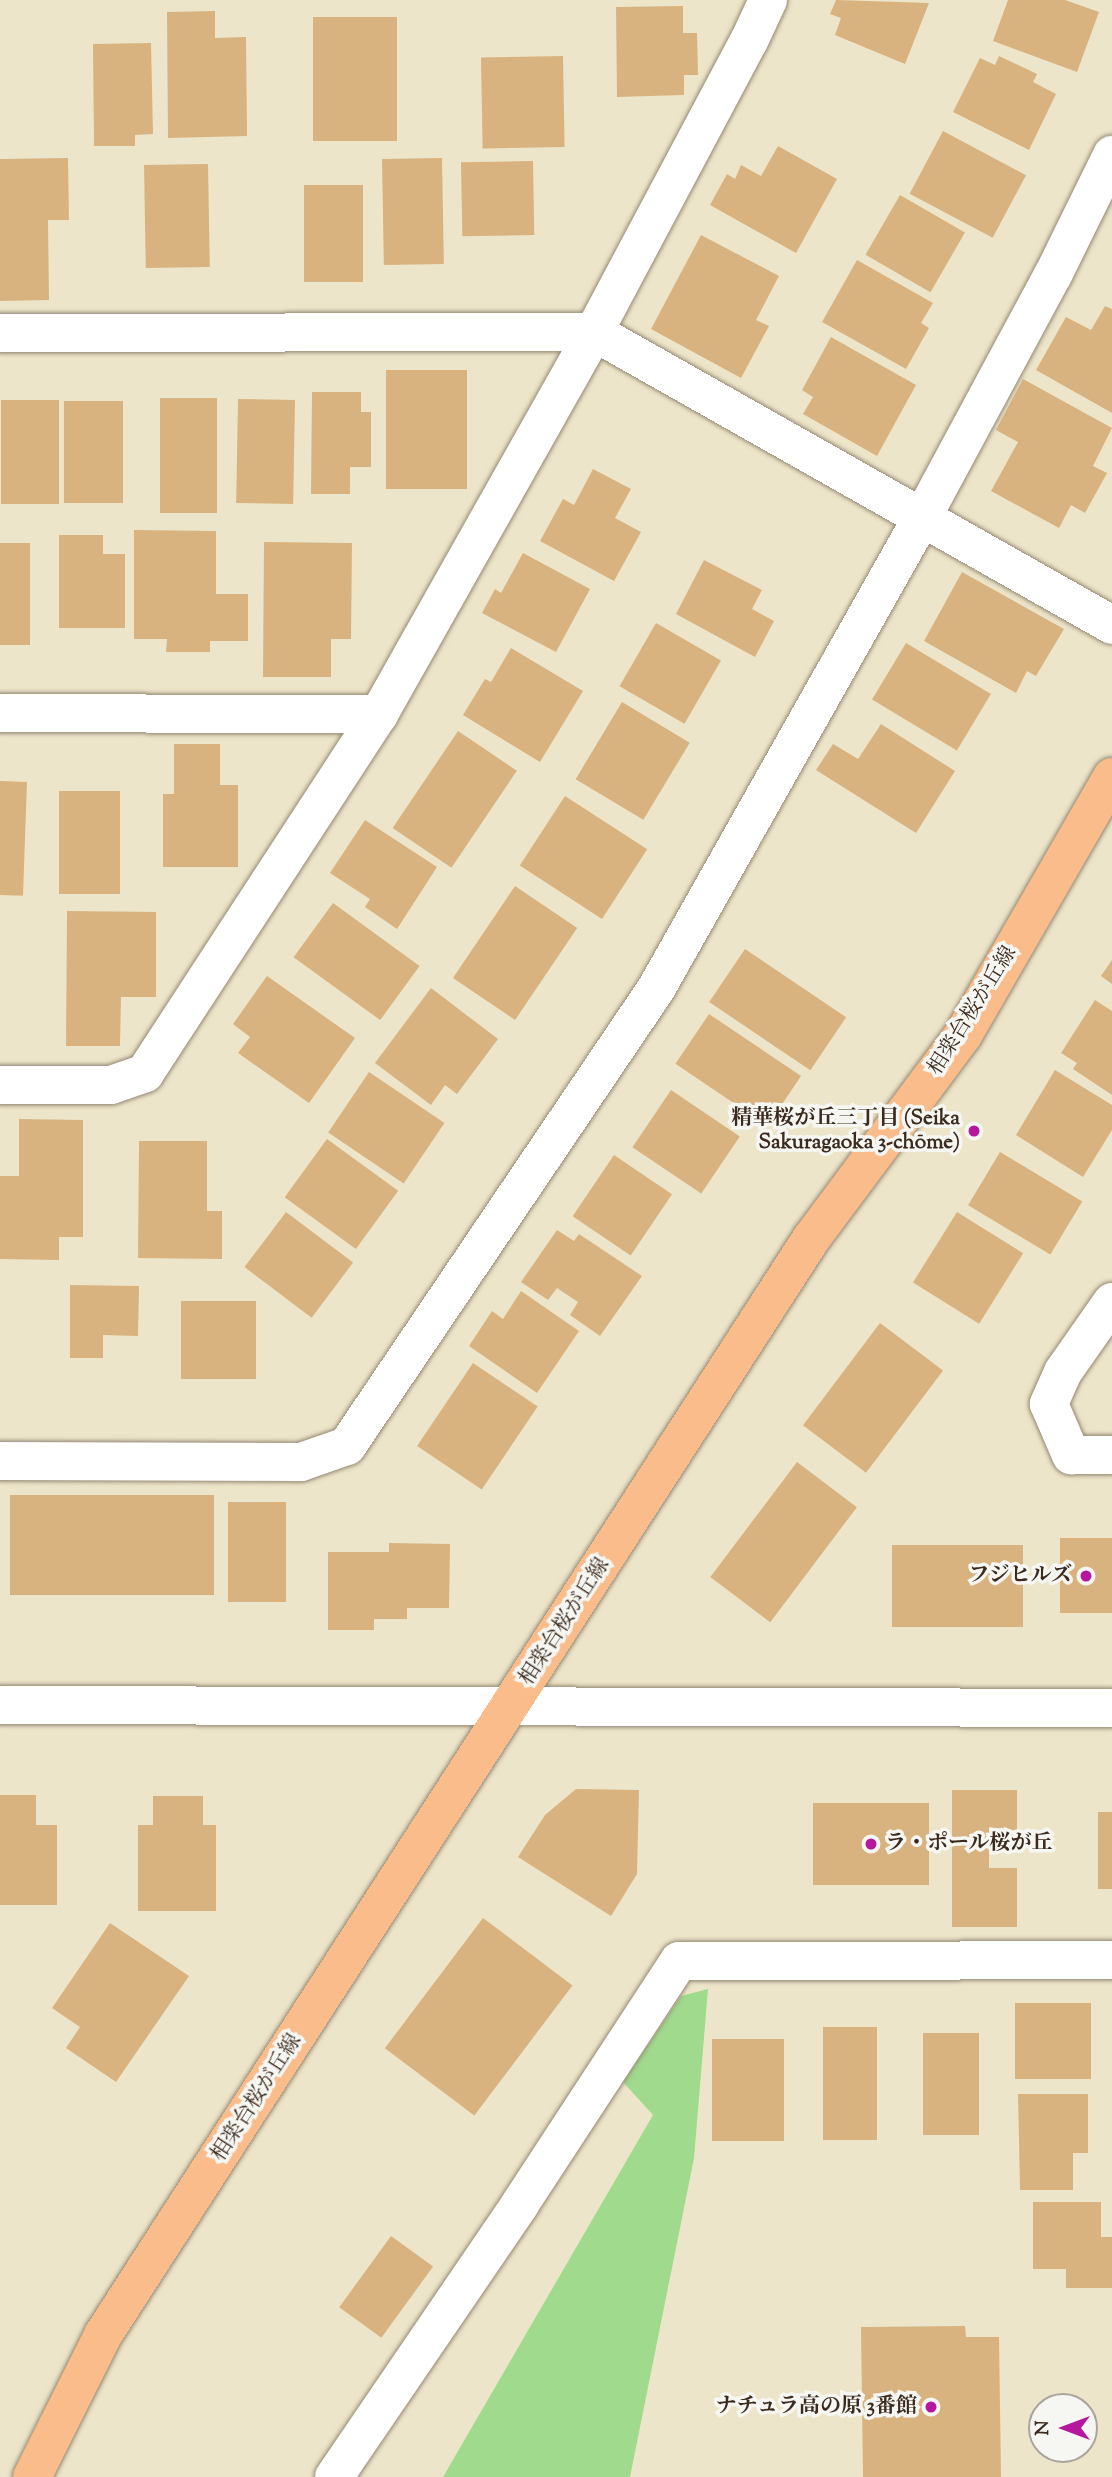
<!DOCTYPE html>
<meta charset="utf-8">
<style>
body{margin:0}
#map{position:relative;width:1112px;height:2477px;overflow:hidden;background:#ede5c9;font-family:"Sorts Mill Goudy","Noto Serif JP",serif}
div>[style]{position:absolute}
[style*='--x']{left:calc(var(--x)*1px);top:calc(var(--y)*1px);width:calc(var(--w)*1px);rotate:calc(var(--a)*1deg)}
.green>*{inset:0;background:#9fda8d}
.building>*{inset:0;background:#d8b37f;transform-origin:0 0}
.roads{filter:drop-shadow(0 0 2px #948874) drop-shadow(0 0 2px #948874)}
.minor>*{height:38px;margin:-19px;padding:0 19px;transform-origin:19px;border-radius:19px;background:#fff}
.major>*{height:38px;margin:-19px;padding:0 19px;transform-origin:19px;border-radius:19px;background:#f9bc8a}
.dots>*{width:19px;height:19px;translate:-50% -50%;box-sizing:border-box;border:4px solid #f6f6f2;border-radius:50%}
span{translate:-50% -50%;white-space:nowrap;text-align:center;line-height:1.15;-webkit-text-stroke:7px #f6f6f2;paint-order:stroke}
.street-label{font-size:21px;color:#3b2a1e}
.poi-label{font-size:21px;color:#3b2a1e;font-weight:700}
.right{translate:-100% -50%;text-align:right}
.left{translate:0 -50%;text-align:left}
.north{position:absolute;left:1028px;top:2393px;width:70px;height:70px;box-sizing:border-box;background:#f6f6f2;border:2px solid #aba49d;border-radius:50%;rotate:270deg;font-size:19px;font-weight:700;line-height:28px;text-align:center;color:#3b2a1e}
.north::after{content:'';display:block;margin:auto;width:24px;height:32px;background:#b5179e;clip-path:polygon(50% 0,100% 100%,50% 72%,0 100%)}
</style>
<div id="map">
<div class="green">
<i style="clip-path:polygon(708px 1989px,694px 2158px,630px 2477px,443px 2477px,653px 2115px,623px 2082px,681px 1996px)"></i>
</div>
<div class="building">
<i style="clip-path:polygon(836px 0,929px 3px,905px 64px,835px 35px,841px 18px,830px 14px)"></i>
<i style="clip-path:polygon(1008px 0,1065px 0,1099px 12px,1077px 72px,993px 41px)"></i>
<i style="clip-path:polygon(683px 6px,683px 33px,697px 33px,698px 75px,684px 75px,684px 95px,617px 97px,616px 7px)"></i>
<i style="clip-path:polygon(215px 11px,215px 38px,246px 37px,247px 136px,168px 138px,167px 12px)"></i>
<i style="left:397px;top:17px;width:124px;height:84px;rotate:90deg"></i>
<i style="clip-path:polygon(151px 43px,153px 134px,135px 135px,135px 146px,94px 146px,93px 44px)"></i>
<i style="left:563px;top:56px;width:91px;height:82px;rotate:89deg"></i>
<i style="clip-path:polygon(999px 56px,1037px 74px,1033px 82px,1056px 94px,1029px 150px,953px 112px,980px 58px,995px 65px)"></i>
<i style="left:943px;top:131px;width:94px;height:71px;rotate:28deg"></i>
<i style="clip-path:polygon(778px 146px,837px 179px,796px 253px,710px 205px,727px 174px,735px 179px,741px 165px,761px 176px)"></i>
<i style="clip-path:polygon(68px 158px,69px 220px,48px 220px,49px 300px,0 301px,0 159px)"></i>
<i style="left:442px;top:158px;width:106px;height:60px;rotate:89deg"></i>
<i style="left:533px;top:161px;width:74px;height:72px;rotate:89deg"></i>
<i style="left:208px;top:164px;width:103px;height:64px;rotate:89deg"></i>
<i style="left:304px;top:185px;width:59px;height:97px"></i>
<i style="left:900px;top:195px;width:75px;height:69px;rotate:30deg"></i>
<i style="clip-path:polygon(701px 235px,779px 276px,756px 320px,769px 326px,741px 378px,651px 329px)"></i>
<i style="clip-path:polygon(857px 260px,933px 303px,921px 323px,929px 328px,906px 369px,822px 322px)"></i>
<i style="clip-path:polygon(1105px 306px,1112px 309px,1112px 413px,1036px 370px,1066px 317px,1091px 330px)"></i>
<i style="clip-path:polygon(831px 337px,916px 385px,877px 456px,803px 414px,813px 397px,802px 390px)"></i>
<i style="left:386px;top:370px;width:81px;height:119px"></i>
<i style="clip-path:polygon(1023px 379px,1112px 428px,1093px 466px,1107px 473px,1085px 513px,1071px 505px,1059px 528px,991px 491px,1018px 442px,996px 430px)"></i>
<i style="clip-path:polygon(312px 392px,361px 392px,361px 412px,371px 412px,371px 467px,350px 467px,350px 494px,311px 494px)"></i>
<i style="left:160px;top:398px;width:57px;height:115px"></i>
<i style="left:238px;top:399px;width:57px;height:104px;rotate:1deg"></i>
<i style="left:1px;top:400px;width:58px;height:104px"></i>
<i style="left:64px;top:401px;width:59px;height:102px"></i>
<i style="clip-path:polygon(593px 469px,631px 489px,615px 518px,641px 532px,614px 581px,540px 541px,563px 499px,574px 505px)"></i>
<i style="clip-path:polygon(134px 530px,216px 531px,216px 594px,248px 594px,248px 641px,210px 641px,210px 652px,166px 652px,167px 639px,134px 639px)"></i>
<i style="clip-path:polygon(59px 535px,103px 535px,103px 554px,125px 554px,125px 628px,59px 628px)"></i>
<i style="clip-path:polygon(264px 542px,352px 543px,351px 639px,331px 639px,331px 677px,263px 677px)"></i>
<i style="left:0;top:543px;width:30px;height:102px"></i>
<i style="clip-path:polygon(523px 553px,590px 589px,556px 652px,482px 613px,495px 589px,501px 593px)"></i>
<i style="clip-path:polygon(704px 560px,762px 590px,752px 609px,774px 621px,755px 657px,676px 614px)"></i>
<i style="clip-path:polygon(962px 572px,1064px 629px,1036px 676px,1027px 671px,1016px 693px,924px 641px)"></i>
<i style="left:656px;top:623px;width:75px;height:73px;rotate:30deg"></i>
<i style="left:906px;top:643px;width:99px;height:66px;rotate:31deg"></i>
<i style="clip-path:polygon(511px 648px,583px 691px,540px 762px,463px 715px,485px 679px,491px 682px)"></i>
<i style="left:622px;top:702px;width:79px;height:90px;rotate:31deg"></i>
<i style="clip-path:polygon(881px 724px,955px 771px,916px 833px,816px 770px,833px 744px,858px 759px)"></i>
<i style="left:458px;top:731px;width:71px;height:117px;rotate:34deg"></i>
<i style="clip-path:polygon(174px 744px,220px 744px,220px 785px,238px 785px,238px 867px,163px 867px,163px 794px,174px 794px)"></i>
<i style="left:0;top:781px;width:27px;height:114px;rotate:2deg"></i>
<i style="left:59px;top:791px;width:61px;height:103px"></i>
<i style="left:565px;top:796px;width:98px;height:83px;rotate:33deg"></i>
<i style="clip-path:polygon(365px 820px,437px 867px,397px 929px,365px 907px,370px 899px,330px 873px)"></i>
<i style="left:515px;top:886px;width:75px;height:111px;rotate:34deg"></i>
<i style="left:333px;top:903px;width:107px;height:67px;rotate:36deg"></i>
<i style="clip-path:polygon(67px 911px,156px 912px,156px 997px,121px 997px,120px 1046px,66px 1046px)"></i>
<i style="left:745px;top:949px;width:122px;height:64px;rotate:34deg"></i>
<i style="clip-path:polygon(1112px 960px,1112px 984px,1101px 976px)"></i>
<i style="clip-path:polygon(267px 976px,355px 1038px,309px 1103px,238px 1053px,250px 1037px,233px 1024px)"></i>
<i style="clip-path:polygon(431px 988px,498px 1039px,457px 1094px,445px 1085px,431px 1105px,375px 1063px)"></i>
<i style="clip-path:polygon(1095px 1000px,1112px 1011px,1112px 1095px,1073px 1069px,1077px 1063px,1061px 1053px)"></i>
<i style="left:709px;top:1014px;width:111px;height:60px;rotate:34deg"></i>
<i style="clip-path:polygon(1055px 1070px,1112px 1105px,1112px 1130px,1083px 1177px,1016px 1135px)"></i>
<i style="left:369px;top:1072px;width:91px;height:73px;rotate:34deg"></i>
<i style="left:671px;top:1090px;width:83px;height:69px;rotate:34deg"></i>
<i style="clip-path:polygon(19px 1119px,83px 1120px,83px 1237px,59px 1237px,59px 1260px,0 1259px,0 1176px,19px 1176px)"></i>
<i style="left:327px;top:1139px;width:88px;height:72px;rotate:36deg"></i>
<i style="clip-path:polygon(139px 1141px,207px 1141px,207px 1211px,222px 1211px,222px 1259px,138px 1258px)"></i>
<i style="left:1000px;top:1152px;width:96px;height:62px;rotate:31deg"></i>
<i style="left:614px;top:1155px;width:70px;height:74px;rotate:34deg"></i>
<i style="left:286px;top:1212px;width:84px;height:69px;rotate:37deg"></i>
<i style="left:957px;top:1212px;width:78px;height:83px;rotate:32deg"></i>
<i style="clip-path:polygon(557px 1230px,574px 1241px,579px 1234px,642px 1276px,600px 1336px,570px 1315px,578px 1302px,557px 1288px,548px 1300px,521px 1282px)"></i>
<i style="clip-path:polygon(70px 1285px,139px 1286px,138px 1336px,103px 1335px,103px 1358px,70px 1358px)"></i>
<i style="clip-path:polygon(521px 1291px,579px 1331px,537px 1393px,469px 1346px,492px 1311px,503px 1319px)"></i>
<i style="left:181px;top:1301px;width:75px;height:78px"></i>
<i style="left:880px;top:1323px;width:79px;height:128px;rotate:37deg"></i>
<i style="left:473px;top:1363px;width:78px;height:100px;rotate:34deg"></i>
<i style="left:797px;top:1462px;width:75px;height:144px;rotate:37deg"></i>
<i style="left:10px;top:1495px;width:204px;height:100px"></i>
<i style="left:228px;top:1502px;width:58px;height:100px"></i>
<i style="left:1060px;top:1538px;width:52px;height:75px"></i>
<i style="clip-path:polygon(389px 1543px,450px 1544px,449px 1608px,407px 1608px,407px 1619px,374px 1619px,374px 1630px,328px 1630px,328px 1552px,389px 1552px)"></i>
<i style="left:892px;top:1545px;width:131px;height:82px"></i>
<i style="clip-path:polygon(576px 1789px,639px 1790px,637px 1874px,611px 1916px,518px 1857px,545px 1815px)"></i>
<i style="clip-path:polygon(952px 1790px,1017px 1790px,1017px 1846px,989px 1846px,989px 1868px,1017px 1868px,1017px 1927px,952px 1927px)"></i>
<i style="clip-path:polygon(0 1795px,36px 1795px,36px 1825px,57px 1825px,57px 1905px,0 1905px)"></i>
<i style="clip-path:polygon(153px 1796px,203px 1796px,203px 1825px,216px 1825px,216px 1911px,138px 1911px,138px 1825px,153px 1825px)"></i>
<i style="left:813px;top:1803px;width:116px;height:82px"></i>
<i style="left:1098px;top:1812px;width:14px;height:77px"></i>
<i style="left:483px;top:1918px;width:112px;height:163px;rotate:37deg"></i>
<i style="clip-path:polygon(110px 1923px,189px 1976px,116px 2082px,66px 2048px,80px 2027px,52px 2008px)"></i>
<i style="left:1015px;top:2003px;width:76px;height:76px"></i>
<i style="left:823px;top:2027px;width:54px;height:113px"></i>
<i style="left:923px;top:2033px;width:56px;height:102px"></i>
<i style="left:712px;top:2039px;width:72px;height:102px"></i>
<i style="clip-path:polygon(1018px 2094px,1088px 2094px,1088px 2153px,1073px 2153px,1073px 2190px,1020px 2190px)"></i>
<i style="clip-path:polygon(1033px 2202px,1101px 2202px,1101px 2237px,1112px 2237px,1112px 2288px,1066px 2288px,1066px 2269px,1033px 2269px)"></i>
<i style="left:391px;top:2236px;width:52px;height:88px;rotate:36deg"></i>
<i style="clip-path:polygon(965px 2326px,966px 2337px,999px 2337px,1001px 2477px,863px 2477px,861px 2327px)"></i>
</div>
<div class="roads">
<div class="minor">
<i style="--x:0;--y:333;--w:594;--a:-0.1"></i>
<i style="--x:594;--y:332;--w:595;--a:29.49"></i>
<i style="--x:0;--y:713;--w:379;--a:0.2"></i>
<i style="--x:0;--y:1085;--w:111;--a:0"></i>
<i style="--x:111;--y:1085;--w:36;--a:-19"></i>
<i style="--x:145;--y:1073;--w:429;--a:-56.9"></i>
<i style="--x:379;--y:714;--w:438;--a:-60.6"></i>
<i style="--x:594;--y:332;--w:330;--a:-62"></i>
<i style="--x:749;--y:41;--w:45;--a:-65.1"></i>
<i style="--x:1112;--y:1302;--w:85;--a:125"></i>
<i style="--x:1063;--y:1372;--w:35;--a:114"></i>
<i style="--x:1049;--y:1404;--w:56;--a:66.7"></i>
<i style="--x:1071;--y:1455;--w:41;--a:0"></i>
<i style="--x:0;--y:1461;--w:301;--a:0.2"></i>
<i style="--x:301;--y:1462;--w:49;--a:-19.2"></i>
<i style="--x:347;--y:1446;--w:552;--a:-55.94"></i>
<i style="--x:656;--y:989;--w:543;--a:-60.56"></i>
<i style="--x:923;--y:516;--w:274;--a:-61.7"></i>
<i style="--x:1053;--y:275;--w:134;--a:-63.8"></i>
<i style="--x:0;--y:1705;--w:1112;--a:0.15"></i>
<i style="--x:334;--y:2477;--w:330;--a:-55.7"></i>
<i style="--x:520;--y:2204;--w:290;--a:-56.8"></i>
<i style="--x:679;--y:1961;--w:433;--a:-0.1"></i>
</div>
<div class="major">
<i style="--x:32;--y:2477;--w:159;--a:-63.4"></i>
<i style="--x:103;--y:2335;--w:1305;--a:-57.14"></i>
<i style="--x:811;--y:1239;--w:254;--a:-53.3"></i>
<i style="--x:963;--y:1035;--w:298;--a:-60"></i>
</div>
</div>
<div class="dots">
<i style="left:974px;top:1131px;background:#b5179e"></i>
<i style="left:1086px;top:1576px;background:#b5179e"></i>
<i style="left:871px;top:1844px;background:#b5179e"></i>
<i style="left:931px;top:2407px;background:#b5179e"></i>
</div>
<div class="street-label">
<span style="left:973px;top:1011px;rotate:-58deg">相楽台桜が丘線</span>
<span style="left:565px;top:1622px;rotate:-57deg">相楽台桜が丘線</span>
<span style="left:257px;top:2098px;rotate:-57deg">相楽台桜が丘線</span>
</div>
<div class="poi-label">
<span class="right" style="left:960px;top:1131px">精華桜が丘三丁目 (Seika<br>Sakuragaoka 3-chōme)</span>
<span class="right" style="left:1072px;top:1576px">フジヒルズ</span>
<span class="left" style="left:885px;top:1844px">ラ・ポール桜が丘</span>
<span class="right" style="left:917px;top:2407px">ナチュラ高の原 3番館</span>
</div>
<div class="north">N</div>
</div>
